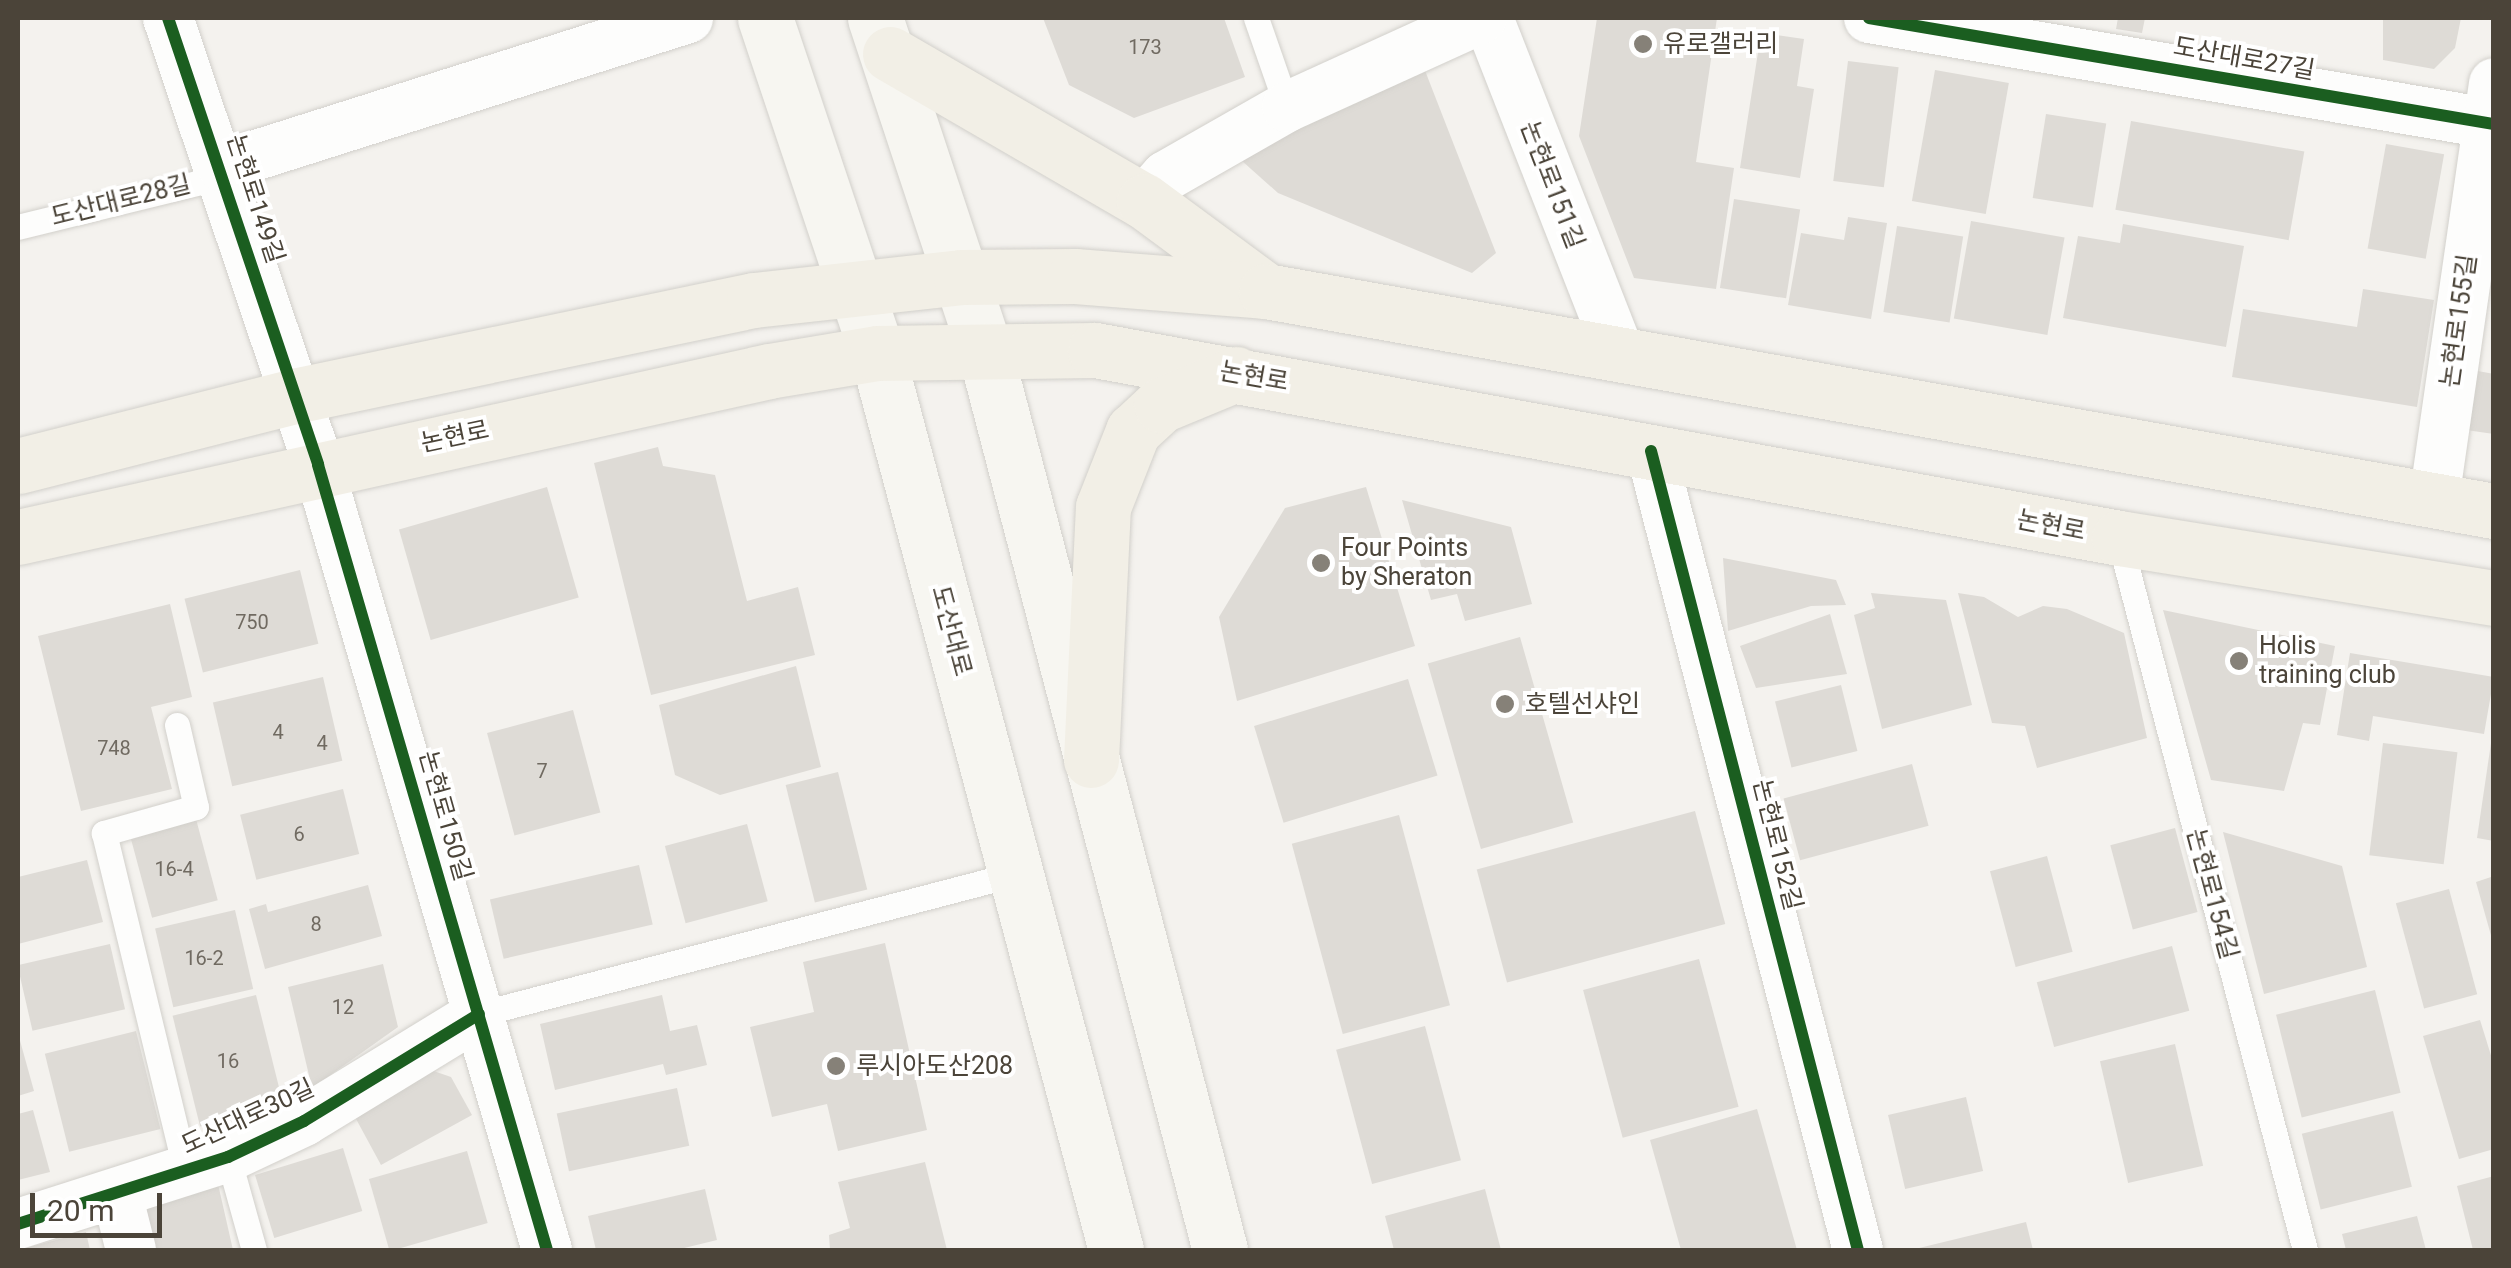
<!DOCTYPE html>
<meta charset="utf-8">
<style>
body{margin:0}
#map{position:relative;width:2511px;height:1268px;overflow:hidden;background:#f4f2ee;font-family:Roboto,"Noto Sans KR",sans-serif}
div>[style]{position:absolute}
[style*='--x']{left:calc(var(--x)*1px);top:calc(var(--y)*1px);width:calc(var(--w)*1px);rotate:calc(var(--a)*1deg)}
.building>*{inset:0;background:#dedbd6;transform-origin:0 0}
.roads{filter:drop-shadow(0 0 2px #d2d0cb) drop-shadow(0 0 2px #d2d0cb)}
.lane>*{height:25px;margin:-12.5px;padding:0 12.5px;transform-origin:12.5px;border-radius:12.5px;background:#fdfdfc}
.street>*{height:50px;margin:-25px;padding:0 25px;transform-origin:25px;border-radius:25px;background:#fdfdfc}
.secondary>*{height:55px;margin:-27.5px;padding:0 27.5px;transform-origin:27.5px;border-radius:27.5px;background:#f7f6f1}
.primary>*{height:55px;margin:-27.5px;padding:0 27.5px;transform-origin:27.5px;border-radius:27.5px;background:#f2efe6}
.cycleway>*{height:12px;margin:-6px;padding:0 6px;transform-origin:6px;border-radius:6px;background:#1b5e20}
.dots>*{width:28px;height:28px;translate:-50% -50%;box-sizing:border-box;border:5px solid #fff;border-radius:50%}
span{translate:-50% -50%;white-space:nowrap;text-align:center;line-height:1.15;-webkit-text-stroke:8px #fff;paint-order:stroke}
.number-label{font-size:20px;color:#706a61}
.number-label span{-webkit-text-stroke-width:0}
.poi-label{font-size:25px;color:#4b4439}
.left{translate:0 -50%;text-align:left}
.street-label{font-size:25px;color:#4b4439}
.frame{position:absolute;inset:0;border:20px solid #4b4439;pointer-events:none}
.scale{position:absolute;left:30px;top:1193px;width:132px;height:45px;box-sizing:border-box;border:5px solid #4b4439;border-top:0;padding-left:12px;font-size:30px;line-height:35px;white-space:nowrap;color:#4b4439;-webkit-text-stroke:8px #fff;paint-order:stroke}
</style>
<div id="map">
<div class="building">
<i style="clip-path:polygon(1043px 18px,1224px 18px,1245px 77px,1134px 118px,1069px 85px)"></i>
<i style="clip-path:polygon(1597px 18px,1717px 18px,1696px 162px,1734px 168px,1716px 289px,1634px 278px,1579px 136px)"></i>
<i style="clip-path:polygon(2118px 18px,2145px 18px,2142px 33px,2116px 29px)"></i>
<i style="clip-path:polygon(2383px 18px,2461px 18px,2455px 48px,2434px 69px,2383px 60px)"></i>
<i style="clip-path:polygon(1761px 33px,1804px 39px,1797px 86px,1814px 89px,1800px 178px,1740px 168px)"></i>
<i style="left:1848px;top:61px;width:51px;height:121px;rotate:7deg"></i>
<i style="clip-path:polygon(1424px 68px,1496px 253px,1472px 273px,1278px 193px,1232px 152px)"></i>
<i style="left:1935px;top:70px;width:75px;height:133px;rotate:10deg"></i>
<i style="left:2046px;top:114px;width:61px;height:85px;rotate:9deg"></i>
<i style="left:2131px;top:121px;width:176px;height:90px;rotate:10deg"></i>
<i style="left:2386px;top:144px;width:59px;height:106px;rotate:10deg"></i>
<i style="left:1734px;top:199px;width:67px;height:90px;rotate:9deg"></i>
<i style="clip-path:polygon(1848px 217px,1887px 223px,1871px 319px,1788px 305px,1801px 233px,1844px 240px)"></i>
<i style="left:1971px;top:221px;width:95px;height:99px;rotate:10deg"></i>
<i style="clip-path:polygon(2123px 224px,2244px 246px,2226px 347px,2063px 318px,2078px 236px,2120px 243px)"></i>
<i style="left:1897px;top:226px;width:67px;height:87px;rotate:9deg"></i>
<i style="clip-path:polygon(2363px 289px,2434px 300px,2417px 407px,2232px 377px,2243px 309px,2357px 327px)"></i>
<i style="clip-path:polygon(2467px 369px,2494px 374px,2494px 434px,2459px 429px)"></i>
<i style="clip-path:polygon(658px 447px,663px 466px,715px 475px,747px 601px,798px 587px,815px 655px,651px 695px,594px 463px)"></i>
<i style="left:547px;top:487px;width:115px;height:154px;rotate:74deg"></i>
<i style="clip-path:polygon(1366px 487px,1415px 646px,1237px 701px,1219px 617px,1285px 508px)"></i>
<i style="clip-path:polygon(1402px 500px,1511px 527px,1532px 604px,1465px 621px,1457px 594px,1431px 600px)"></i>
<i style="clip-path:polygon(1723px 558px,1836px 580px,1846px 605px,1811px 606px,1728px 631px)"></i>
<i style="left:300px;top:570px;width:76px;height:119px;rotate:76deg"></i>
<i style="clip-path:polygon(1871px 593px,1946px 600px,1972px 705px,1882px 729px,1854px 615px,1875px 608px)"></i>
<i style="clip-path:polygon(1958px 593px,1984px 597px,2018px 617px,2043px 606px,2067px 609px,2124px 633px,2147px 738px,2037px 768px,2025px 726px,1992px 723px)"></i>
<i style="clip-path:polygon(170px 604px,192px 697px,151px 707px,172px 789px,81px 811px,38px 636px)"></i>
<i style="clip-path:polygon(2163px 610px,2335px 646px,2320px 725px,2303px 723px,2284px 791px,2211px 780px)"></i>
<i style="clip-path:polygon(1830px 614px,1847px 674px,1756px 688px,1740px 646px)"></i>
<i style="left:1520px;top:637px;width:193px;height:96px;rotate:74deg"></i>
<i style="clip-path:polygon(2350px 653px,2494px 677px,2484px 734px,2373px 716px,2369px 741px,2337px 735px)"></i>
<i style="clip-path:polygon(796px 666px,821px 767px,720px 795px,675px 775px,659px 705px)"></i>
<i style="left:323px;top:677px;width:86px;height:113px;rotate:77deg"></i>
<i style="left:1408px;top:679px;width:101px;height:161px;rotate:73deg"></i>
<i style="left:1841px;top:685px;width:68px;height:68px;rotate:76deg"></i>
<i style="left:573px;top:710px;width:106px;height:89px;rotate:75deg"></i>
<i style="left:2383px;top:743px;width:75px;height:113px;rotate:7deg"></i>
<i style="clip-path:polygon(2491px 743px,2494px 744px,2494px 841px,2477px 838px)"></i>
<i style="left:1912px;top:764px;width:64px;height:133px;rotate:75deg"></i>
<i style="left:838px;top:772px;width:121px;height:54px;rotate:76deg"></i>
<i style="left:343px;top:789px;width:67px;height:106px;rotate:76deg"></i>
<i style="left:1695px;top:811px;width:117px;height:226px;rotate:75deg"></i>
<i style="left:1399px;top:815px;width:197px;height:111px;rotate:75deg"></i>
<i style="left:196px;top:819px;width:84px;height:68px;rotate:75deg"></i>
<i style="left:747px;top:824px;width:80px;height:85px;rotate:75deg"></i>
<i style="left:2175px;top:828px;width:87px;height:67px;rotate:75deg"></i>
<i style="clip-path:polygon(2223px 832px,2342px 866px,2367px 967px,2264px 994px)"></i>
<i style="left:2047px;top:856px;width:99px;height:59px;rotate:75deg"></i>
<i style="clip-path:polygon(87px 860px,103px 922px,18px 944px,18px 877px)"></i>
<i style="left:639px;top:865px;width:61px;height:153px;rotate:77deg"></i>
<i style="clip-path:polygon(2494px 876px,2494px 939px,2492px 939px,2476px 882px)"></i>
<i style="clip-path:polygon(368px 885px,382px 936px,265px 969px,249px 909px,266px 904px,268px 912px)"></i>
<i style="left:2449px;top:889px;width:109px;height:55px;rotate:75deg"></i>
<i style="left:235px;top:910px;width:81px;height:82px;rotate:77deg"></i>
<i style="clip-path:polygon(885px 943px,927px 1130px,838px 1151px,827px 1104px,772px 1117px,750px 1027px,814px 1012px,803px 962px)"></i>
<i style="left:110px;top:944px;width:67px;height:95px;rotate:77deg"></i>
<i style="left:2172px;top:946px;width:67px;height:140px;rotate:75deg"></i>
<i style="left:1699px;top:959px;width:153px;height:120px;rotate:75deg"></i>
<i style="clip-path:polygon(383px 964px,398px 1027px,312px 1088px,288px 987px)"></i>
<i style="left:2375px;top:990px;width:106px;height:102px;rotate:76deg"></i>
<i style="left:256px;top:995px;width:114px;height:86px;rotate:76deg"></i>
<i style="clip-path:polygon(662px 995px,670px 1031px,697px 1025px,707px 1065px,666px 1075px,663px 1064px,555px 1090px,540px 1024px)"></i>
<i style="clip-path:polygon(2480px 1020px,2494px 1065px,2494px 1149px,2459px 1159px,2423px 1036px)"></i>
<i style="left:1425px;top:1026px;width:139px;height:92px;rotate:75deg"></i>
<i style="left:136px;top:1031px;width:101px;height:94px;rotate:76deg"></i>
<i style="clip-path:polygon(19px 1037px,34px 1091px,18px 1096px,18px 1038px)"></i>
<i style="left:2175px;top:1044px;width:125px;height:77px;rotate:77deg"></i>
<i style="clip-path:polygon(419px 1066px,451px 1077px,472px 1115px,381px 1165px,349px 1106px)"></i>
<i style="left:677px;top:1088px;width:59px;height:123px;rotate:78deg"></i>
<i style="left:1966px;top:1097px;width:76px;height:80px;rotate:77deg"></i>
<i style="clip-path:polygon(1757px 1109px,1797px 1250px,1681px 1250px,1650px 1140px)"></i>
<i style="clip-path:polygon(33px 1110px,50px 1172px,18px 1180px,18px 1114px)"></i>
<i style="left:2393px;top:1111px;width:78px;height:94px;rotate:76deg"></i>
<i style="left:343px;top:1148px;width:66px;height:92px;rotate:73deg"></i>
<i style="left:467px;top:1151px;width:75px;height:102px;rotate:74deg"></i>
<i style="clip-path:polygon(925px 1162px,947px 1250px,830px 1250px,829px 1235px,850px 1228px,838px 1182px)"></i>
<i style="clip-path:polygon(2494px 1176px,2494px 1250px,2473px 1250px,2457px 1186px)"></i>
<i style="clip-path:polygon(218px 1184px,233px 1250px,149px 1250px,138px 1203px)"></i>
<i style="clip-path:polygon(705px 1189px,717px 1240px,676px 1250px,596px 1250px,588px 1216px)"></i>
<i style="clip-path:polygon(1485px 1189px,1501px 1250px,1394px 1250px,1385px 1216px)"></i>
<i style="clip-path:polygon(2417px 1216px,2426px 1250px,2346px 1250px,2342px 1234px)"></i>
<i style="clip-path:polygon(2026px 1222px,2033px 1250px,1915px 1250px,1915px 1249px)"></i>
<i style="clip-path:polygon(86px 1232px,90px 1250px,22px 1250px,22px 1249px)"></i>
</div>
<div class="roads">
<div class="lane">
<i style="--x:1256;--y:18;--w:94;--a:70.8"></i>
<i style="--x:18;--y:227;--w:213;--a:-13.8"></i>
<i style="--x:2119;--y:538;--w:736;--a:75.36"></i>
<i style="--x:177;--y:725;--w:84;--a:77"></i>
<i style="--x:196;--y:807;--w:96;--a:164.2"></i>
<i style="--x:104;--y:833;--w:348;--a:76.4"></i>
<i style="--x:479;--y:1014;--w:554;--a:-14.64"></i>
<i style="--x:228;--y:1157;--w:97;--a:74.4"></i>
</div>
<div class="street">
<i style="--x:168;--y:18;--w:471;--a:71.4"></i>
<i style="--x:318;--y:465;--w:818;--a:73.74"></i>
<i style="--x:1488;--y:18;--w:359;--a:68.6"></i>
<i style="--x:1869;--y:18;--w:634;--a:9.63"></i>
<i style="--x:222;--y:166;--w:489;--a:-17.6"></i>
<i style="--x:1144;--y:201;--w:33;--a:-49"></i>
<i style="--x:1166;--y:176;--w:139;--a:-29.7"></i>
<i style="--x:1287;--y:107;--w:214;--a:-24.5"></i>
<i style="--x:1651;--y:451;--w:825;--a:75.48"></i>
<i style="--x:2434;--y:500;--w:421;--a:-81.8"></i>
<i style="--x:117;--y:1194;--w:58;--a:76"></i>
<i style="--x:18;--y:1224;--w:220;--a:-17.7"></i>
<i style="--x:228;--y:1157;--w:84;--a:-25.3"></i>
<i style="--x:304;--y:1121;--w:205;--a:-31.4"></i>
</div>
<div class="secondary">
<i style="--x:765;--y:18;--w:353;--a:71.5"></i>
<i style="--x:877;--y:353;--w:928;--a:75.08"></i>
<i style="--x:875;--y:18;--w:351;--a:71.7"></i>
<i style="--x:985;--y:351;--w:929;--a:75.35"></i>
</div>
<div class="primary">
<i style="--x:890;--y:54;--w:293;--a:30.1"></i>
<i style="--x:1144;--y:201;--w:152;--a:36.4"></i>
<i style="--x:18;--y:466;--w:285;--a:-14.2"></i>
<i style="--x:294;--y:396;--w:470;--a:-11.8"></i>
<i style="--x:754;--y:300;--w:208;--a:-6.3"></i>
<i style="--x:961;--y:277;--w:114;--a:-0.5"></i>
<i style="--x:1075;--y:276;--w:192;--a:4.5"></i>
<i style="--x:1266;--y:291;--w:1248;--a:10.16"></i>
<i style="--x:18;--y:537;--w:769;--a:-12.46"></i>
<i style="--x:769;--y:371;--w:109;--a:-9.5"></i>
<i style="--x:877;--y:353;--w:218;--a:-0.8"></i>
<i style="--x:1095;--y:350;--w:1041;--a:10.4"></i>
<i style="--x:2119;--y:538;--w:380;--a:9.1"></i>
<i style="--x:1091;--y:760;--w:253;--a:-87.3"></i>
<i style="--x:1103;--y:507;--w:82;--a:-68.5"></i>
<i style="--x:1133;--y:431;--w:38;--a:-43"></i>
<i style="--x:1161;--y:405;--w:81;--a:-22.5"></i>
</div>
</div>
<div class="cycleway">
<i style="--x:168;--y:18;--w:471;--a:71.4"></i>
<i style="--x:318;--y:465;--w:818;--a:73.74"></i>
<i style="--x:1869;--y:18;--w:634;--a:9.63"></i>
<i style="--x:1651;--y:451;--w:825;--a:75.48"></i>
<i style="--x:18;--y:1224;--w:220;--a:-17.7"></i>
<i style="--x:228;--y:1157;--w:84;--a:-25.3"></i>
<i style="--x:304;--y:1121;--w:205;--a:-31.4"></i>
</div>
<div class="dots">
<i style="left:1643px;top:44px;background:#868178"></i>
<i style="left:1321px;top:563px;background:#868178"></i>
<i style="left:2239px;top:661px;background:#868178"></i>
<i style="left:1505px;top:704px;background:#868178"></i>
<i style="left:836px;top:1066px;background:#868178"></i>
</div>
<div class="number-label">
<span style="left:1145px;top:47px">173</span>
<span style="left:252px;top:622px">750</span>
<span style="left:278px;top:732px">4</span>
<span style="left:322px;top:743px">4</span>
<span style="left:114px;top:748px">748</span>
<span style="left:542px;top:771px">7</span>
<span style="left:299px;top:834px">6</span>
<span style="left:174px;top:869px">16-4</span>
<span style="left:316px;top:924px">8</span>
<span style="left:204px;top:958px">16-2</span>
<span style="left:343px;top:1007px">12</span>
<span style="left:228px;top:1061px">16</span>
</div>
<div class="poi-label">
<span class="left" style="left:1663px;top:44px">유로갤러리</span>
<span class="left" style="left:1341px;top:563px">Four Points<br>by Sheraton</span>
<span class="left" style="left:2259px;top:661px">Holis<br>training club</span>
<span class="left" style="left:1525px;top:704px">호텔선샤인</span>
<span class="left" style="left:856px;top:1066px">루시아도산208</span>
</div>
<div class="street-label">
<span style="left:2244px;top:59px;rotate:10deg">도산대로27길</span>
<span style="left:1552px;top:185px;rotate:69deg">논현로151길</span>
<span style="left:255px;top:199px;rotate:72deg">논현로149길</span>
<span style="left:121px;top:201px;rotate:-14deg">도산대로28길</span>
<span style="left:2459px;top:321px;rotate:-82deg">논현로155길</span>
<span style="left:1254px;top:377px;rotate:10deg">논현로</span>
<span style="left:455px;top:437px;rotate:-12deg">논현로</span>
<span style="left:2051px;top:526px;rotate:11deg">논현로</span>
<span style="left:951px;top:631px;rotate:75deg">도산대로</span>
<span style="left:445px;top:816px;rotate:74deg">논현로150길</span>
<span style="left:1777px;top:845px;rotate:76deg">논현로152길</span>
<span style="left:2212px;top:894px;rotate:75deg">논현로154길</span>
<span style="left:248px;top:1117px;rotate:-25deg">도산대로30길</span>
</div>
<div class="frame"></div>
<div class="scale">20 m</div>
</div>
